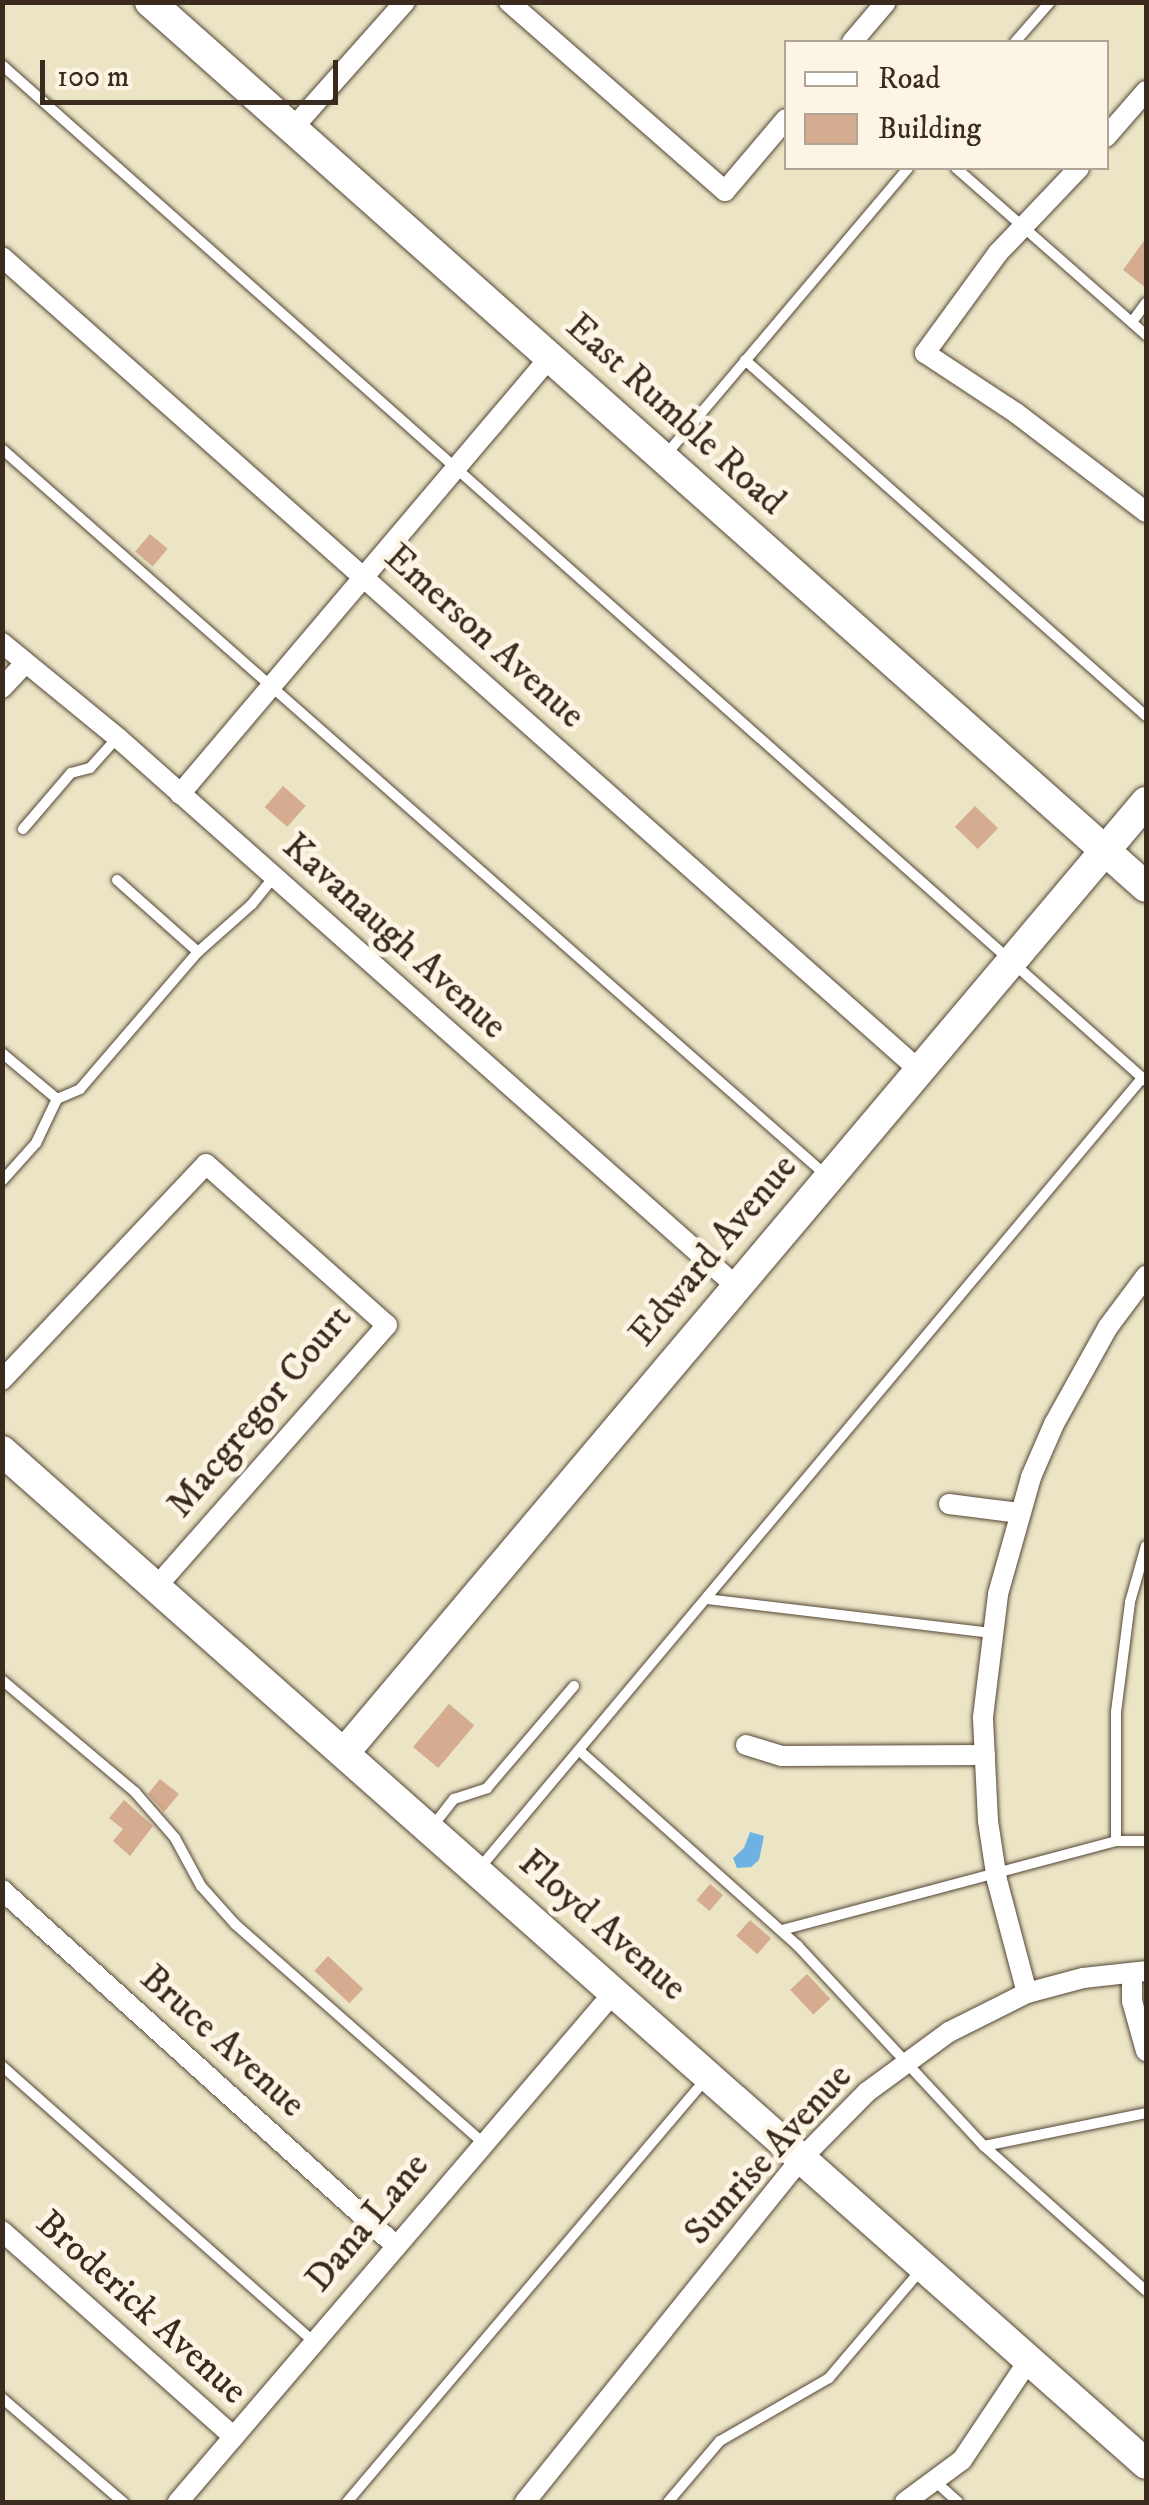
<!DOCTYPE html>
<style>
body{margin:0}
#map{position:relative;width:1149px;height:2505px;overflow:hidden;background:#ebe4c5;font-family:"IM FELL DW Pica",serif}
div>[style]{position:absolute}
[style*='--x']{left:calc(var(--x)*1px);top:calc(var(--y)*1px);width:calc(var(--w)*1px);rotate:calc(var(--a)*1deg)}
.water>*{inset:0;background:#6db2e3}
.building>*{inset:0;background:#d5ac90;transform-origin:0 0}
.roads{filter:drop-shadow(0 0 2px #554637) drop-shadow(0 0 2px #554637)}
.lane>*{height:10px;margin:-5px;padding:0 5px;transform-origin:5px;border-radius:5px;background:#fff}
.street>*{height:20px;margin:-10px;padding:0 10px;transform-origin:10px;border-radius:10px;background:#fff}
.secondary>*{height:30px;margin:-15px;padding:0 15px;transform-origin:15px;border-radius:15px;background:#fff}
span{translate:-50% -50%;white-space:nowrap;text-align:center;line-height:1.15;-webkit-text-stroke:10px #fcf5e5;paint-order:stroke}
.street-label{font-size:38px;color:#3b2a1e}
.frame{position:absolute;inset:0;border:5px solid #3b2a1e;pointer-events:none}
.legend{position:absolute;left:784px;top:40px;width:325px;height:130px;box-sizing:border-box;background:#fcf5e5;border:2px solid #afa495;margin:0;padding:12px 18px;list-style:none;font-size:30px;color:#3b2a1e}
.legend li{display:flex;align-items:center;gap:20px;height:50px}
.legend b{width:50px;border:2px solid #afa495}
.scale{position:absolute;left:40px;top:60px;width:298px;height:45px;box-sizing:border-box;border:5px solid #3b2a1e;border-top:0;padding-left:12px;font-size:30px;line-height:35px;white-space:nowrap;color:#3b2a1e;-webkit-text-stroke:8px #fcf5e5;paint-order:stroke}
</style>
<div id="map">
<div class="water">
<i style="clip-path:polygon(750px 1832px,764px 1836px,759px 1860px,751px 1867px,737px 1868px,733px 1858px,744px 1848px)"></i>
</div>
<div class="building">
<i style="clip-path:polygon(1146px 238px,1146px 288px,1123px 270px)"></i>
<i style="left:150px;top:534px;width:23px;height:23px;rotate:40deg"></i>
<i style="left:283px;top:786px;width:30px;height:28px;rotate:41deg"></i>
<i style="left:975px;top:806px;width:32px;height:29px;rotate:44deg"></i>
<i style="left:449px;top:1704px;width:33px;height:56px;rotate:40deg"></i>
<i style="clip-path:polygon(160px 1779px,179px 1794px,164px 1812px,148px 1794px)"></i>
<i style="clip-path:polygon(124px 1800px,153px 1826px,130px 1856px,113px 1841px,123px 1829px,109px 1818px)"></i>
<i style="left:710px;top:1884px;width:17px;height:21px;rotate:40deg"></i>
<i style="left:750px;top:1920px;width:28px;height:21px;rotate:41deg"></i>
<i style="left:328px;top:1956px;width:48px;height:20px;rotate:43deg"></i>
<i style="left:807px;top:1974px;width:34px;height:23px;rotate:47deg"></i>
</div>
<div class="roads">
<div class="lane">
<i style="--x:1015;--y:42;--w:53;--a:-48.8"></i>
<i style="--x:2;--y:65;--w:1530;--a:41.61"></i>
<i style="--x:956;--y:168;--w:253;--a:41.3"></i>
<i style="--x:1132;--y:322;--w:24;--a:-54"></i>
<i style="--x:745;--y:360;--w:536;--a:41.6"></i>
<i style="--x:2;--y:449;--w:1101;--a:41.39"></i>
<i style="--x:664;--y:457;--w:378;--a:-49.8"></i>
<i style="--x:23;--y:829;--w:74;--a:-49.4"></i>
<i style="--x:71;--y:773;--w:20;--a:-15"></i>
<i style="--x:90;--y:768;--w:40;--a:-48"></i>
<i style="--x:117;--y:880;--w:108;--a:41.6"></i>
<i style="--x:2;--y:1053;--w:72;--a:39.9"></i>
<i style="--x:2;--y:1181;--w:51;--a:-48.2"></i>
<i style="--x:36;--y:1143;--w:49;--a:-64.5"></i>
<i style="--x:57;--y:1099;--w:25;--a:-23"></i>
<i style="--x:80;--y:1089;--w:181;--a:-49.3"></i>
<i style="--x:198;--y:952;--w:72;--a:-41.6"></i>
<i style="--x:252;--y:904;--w:35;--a:-51"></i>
<i style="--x:706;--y:1599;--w:287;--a:6.8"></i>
<i style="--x:2;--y:1680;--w:174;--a:40.1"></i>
<i style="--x:135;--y:1792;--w:61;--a:49"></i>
<i style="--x:175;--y:1838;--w:55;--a:61.6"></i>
<i style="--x:201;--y:1886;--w:51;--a:48.2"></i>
<i style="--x:235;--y:1924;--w:329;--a:41.4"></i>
<i style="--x:580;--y:1751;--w:292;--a:41.8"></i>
<i style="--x:798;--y:1946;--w:273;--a:47.1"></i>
<i style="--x:984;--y:2146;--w:165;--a:-11.5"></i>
<i style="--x:432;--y:1827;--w:36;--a:-52"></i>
<i style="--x:454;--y:1799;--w:35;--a:-18"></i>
<i style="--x:487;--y:1788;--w:134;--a:-49.5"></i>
<i style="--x:1116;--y:1841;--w:30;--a:0"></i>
<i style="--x:478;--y:1870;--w:1034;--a:-50.02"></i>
<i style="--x:782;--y:1930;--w:346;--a:-14.9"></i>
<i style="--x:1116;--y:1841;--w:129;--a:-90"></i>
<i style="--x:1116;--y:1712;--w:111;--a:-82.7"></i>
<i style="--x:1130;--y:1602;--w:58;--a:-74.1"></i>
<i style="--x:2;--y:2066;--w:417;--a:41.5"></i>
<i style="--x:984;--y:2146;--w:217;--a:41.8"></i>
<i style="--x:2;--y:2398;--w:160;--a:40.7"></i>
<i style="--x:937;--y:2483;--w:28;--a:42"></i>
<i style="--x:347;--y:2502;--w:553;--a:-49.69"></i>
<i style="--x:668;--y:2502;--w:80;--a:-49.6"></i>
<i style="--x:720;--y:2441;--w:126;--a:-30"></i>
<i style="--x:829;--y:2378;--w:142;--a:-49.6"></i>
</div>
<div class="street">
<i style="--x:509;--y:2;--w:287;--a:41.2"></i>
<i style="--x:725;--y:191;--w:94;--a:-49.7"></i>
<i style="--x:852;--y:42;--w:52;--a:-49.6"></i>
<i style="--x:293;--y:128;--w:169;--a:-48.4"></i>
<i style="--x:1106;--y:137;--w:61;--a:-49"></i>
<i style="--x:1079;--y:168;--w:117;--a:133.6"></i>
<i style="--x:998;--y:253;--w:124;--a:126.1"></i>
<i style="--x:925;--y:353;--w:109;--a:33.4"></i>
<i style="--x:1016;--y:413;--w:163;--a:37.3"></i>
<i style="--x:2;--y:257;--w:1226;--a:41.56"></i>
<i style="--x:2;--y:643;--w:150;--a:39.3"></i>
<i style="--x:118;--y:738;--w:827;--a:41.57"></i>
<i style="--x:2;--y:688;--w:34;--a:-47"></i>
<i style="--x:180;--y:794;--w:573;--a:-49.75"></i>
<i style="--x:2;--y:1380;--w:297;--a:-46.6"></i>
<i style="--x:206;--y:1164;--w:242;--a:41.7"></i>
<i style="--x:387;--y:1325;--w:349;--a:131.4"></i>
<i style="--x:949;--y:1504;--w:71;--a:7.3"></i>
<i style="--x:746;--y:1745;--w:37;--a:17"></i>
<i style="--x:781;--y:1756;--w:204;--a:-0.3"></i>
<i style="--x:2;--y:1890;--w:530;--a:42.09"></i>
<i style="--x:1132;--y:1973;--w:28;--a:90"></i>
<i style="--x:1132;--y:2001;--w:52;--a:74.4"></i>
<i style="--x:1027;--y:1993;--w:117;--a:-104.9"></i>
<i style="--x:997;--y:1880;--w:60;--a:-98.7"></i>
<i style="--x:988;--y:1821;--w:104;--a:-92.8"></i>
<i style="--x:983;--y:1717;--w:124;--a:-83"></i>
<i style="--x:998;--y:1594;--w:122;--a:-74.2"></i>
<i style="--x:1031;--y:1477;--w:58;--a:-66.5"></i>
<i style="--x:1054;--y:1424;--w:111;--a:-60.9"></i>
<i style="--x:1108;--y:1327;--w:64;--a:-53.3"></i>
<i style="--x:2;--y:2231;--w:310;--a:41.6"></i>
<i style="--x:178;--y:2502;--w:672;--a:-49.46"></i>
<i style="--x:525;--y:2502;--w:440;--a:-51.2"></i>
<i style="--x:801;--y:2159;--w:94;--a:-45.4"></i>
<i style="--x:867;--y:2092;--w:102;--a:-36.2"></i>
<i style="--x:949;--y:2032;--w:87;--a:-26.6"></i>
<i style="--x:1027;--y:1993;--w:58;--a:-15"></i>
<i style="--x:1083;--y:1978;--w:63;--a:-6.3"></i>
<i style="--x:905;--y:2502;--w:71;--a:-36.4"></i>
<i style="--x:962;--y:2460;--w:120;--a:-56.2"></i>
</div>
<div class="secondary">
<i style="--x:150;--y:2;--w:1332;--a:41.62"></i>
<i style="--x:2;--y:1451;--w:1528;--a:41.52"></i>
<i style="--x:344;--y:1753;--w:1244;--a:-49.86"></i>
</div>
</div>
<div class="street-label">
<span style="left:675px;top:415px;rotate:42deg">East Rumble Road</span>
<span style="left:484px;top:637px;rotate:42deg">Emerson Avenue</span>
<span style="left:394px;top:937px;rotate:42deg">Kavanaugh Avenue</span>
<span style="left:714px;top:1251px;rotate:-50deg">Edward Avenue</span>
<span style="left:260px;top:1412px;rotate:-50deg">Macgregor Court</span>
<span style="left:602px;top:1926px;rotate:41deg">Floyd Avenue</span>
<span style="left:222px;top:2042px;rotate:42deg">Bruce Avenue</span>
<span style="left:769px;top:2155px;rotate:-48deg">Sunrise Avenue</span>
<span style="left:368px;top:2223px;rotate:-50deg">Dana Lane</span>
<span style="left:141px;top:2308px;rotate:42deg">Broderick Avenue</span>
</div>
<div class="frame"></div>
<ul class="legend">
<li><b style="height:12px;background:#fff"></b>Road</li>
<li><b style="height:28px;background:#d5ac90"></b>Building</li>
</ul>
<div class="scale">100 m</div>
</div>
